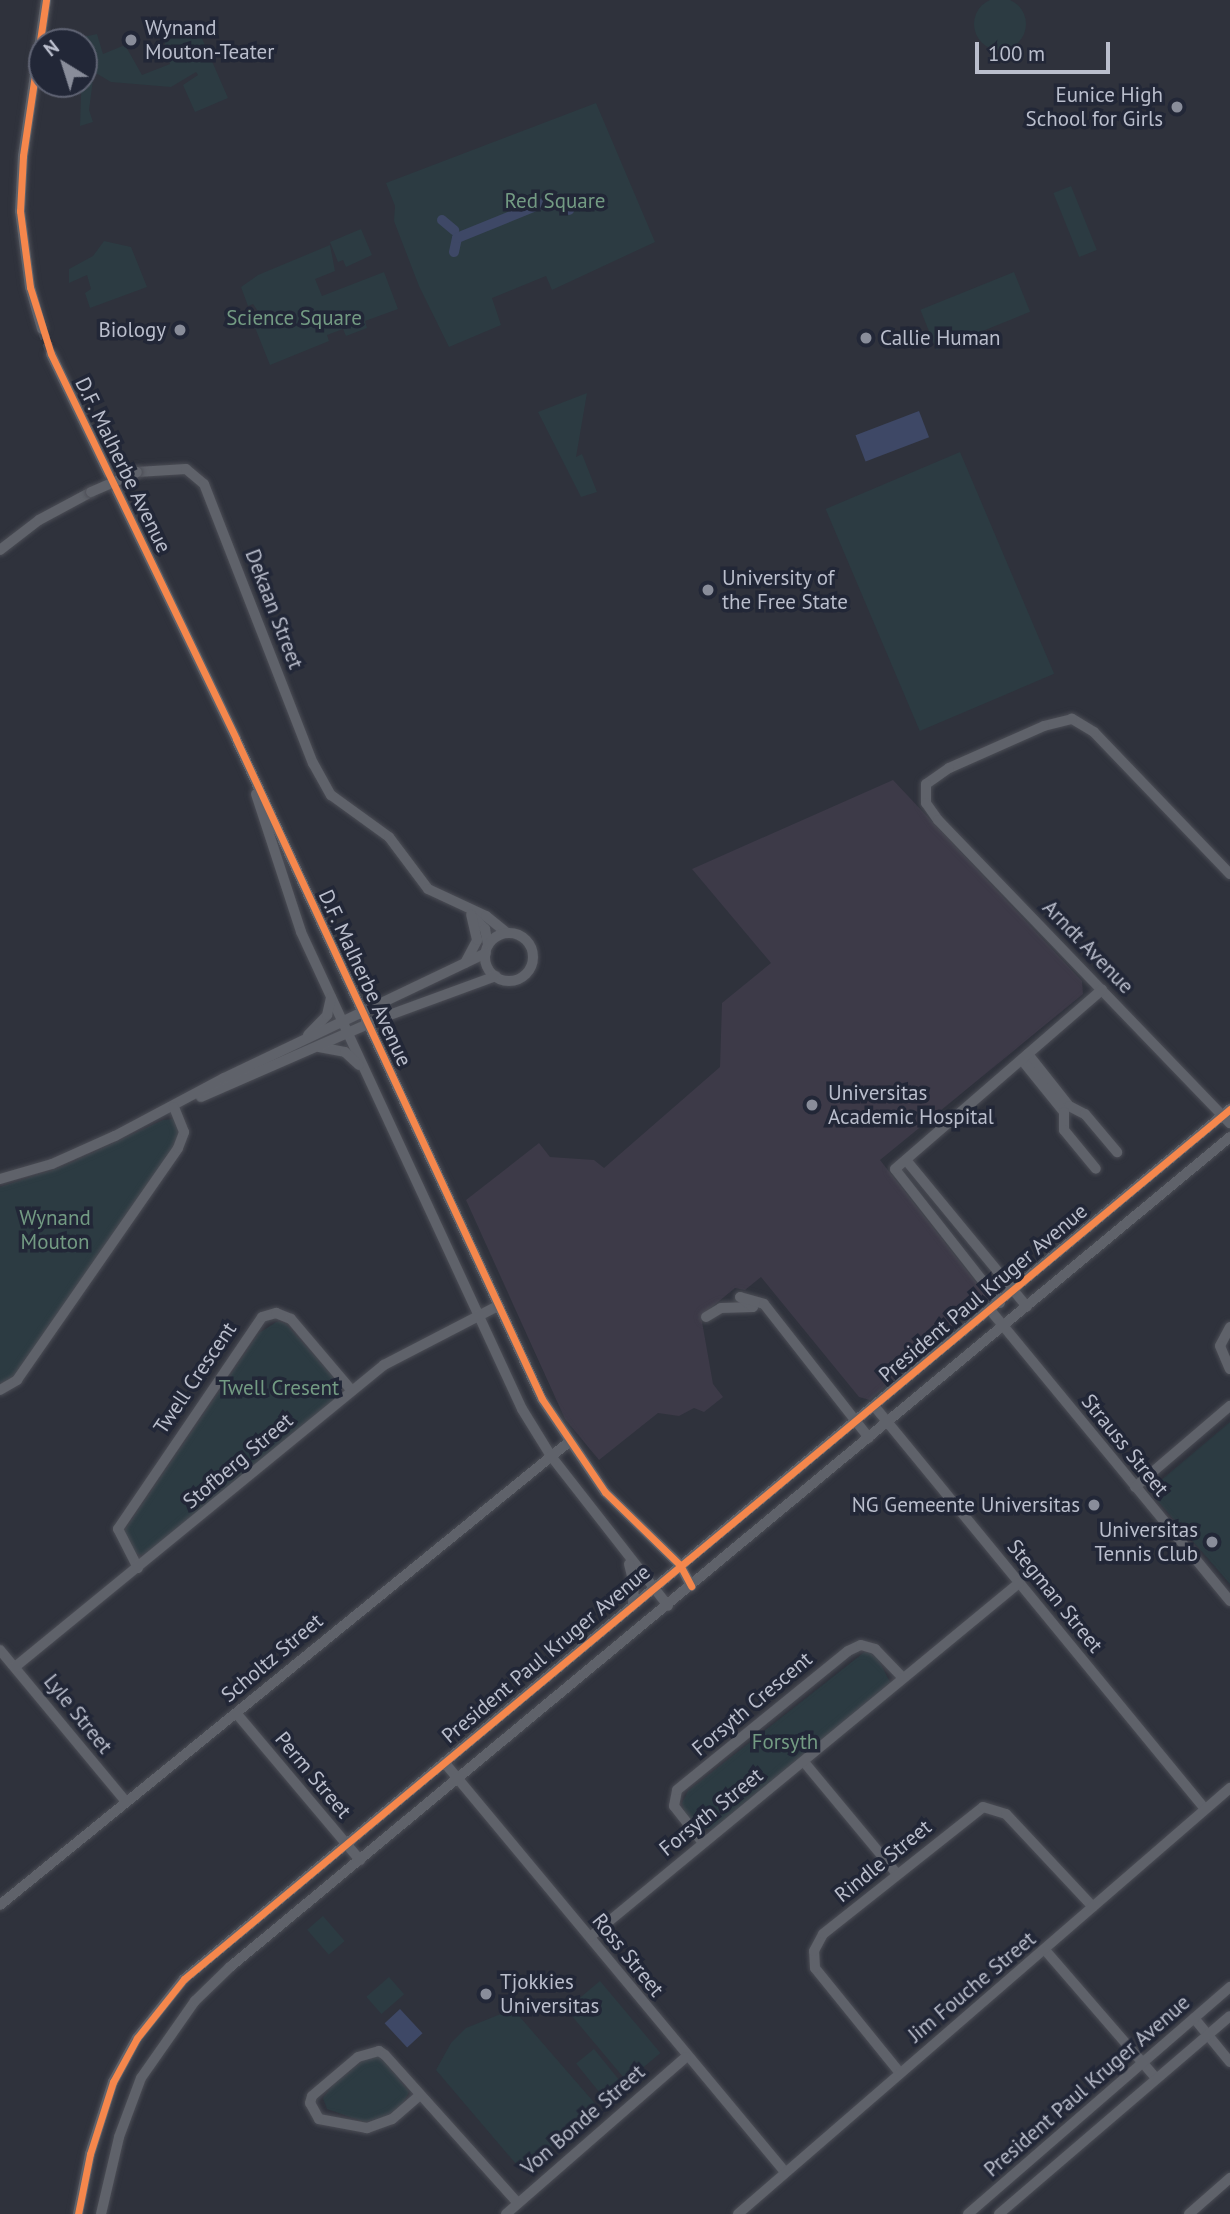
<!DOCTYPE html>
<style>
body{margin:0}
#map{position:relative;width:1230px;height:2214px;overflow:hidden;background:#2f323c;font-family:"PT Sans",sans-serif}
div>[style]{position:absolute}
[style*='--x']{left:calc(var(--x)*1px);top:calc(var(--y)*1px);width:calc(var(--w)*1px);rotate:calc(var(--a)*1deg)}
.medical>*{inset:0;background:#3d3a48}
.green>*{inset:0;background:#2c3b42;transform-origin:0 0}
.round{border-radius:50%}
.water>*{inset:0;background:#3e4866;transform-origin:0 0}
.canal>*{height:10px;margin:-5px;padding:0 5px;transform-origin:5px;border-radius:5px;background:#3e4866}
.minor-tunnel>*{height:10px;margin-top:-5px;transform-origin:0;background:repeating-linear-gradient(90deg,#444752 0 10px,transparent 0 15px)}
.roads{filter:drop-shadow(0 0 2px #4b4d55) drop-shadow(0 0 2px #4b4d55)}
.minor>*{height:10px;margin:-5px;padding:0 5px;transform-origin:5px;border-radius:5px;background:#5f626a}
.minor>.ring{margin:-5px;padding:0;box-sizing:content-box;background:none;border:10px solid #5f626a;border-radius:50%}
.bridges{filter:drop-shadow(0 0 2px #4b4d55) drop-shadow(0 0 2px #4b4d55)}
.minor-bridge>*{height:10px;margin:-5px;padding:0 5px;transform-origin:5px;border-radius:5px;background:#5f626a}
.cycleway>*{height:7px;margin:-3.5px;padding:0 3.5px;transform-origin:3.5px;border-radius:3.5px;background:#f5874c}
.dots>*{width:19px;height:19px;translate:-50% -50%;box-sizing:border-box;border:4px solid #222737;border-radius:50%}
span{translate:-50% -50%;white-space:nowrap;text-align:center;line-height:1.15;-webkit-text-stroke:7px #222737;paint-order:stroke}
.poi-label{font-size:21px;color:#babecc}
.left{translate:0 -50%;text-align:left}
.right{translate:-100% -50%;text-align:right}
.park-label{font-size:21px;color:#739b83}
.street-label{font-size:21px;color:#babecc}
.north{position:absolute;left:28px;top:28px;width:70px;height:70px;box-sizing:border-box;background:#222737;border:2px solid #5f6373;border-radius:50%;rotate:322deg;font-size:19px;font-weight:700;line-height:28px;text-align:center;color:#babecc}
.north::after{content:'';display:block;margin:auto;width:24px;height:32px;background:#898d9a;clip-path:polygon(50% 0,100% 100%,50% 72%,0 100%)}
.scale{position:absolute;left:975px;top:42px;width:135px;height:32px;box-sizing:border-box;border:4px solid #babecc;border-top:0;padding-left:9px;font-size:21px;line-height:24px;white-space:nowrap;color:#babecc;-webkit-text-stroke:5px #222737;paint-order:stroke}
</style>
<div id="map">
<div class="medical">
<i style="clip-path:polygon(893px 780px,1082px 981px,1083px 994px,880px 1160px,986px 1295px,870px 1400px,859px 1397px,761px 1277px,745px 1290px,735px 1288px,701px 1316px,713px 1384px,723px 1397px,704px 1412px,694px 1408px,679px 1416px,658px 1413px,599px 1460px,565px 1419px,466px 1200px,539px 1143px,550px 1157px,594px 1160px,604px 1168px,720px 1067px,722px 1003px,771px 963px,692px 869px)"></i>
</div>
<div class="green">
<i class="round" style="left:974px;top:-2px;width:52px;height:52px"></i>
<i style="clip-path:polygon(194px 20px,228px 98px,195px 112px,183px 85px,198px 75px,196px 72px,171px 87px,111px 82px,94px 72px,89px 110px,93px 122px,80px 126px,83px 37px,97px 34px,103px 54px,125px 45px,142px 75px,170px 64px,162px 32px)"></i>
<i style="clip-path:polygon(596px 103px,655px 242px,552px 290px,546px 276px,492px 298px,501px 325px,449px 347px,419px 286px,394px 221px,395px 206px,386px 183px)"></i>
<i style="left:1071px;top:186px;width:69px;height:19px;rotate:68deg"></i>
<i style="clip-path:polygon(361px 229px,372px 255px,346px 267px,343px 260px,338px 262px,330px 242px)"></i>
<i style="clip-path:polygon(104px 241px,131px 247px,147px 287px,90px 308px,85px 293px,91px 289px,87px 275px,69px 283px,69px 269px,93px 256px)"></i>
<i style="clip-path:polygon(330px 245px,335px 271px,315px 279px,322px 296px,384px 272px,398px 309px,365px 321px,367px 328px,346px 336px,343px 329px,327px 335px,329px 341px,270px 365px,252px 320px,258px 317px,257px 310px,253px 304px,248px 306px,241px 287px,258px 275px)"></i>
<i style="left:1014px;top:272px;width:43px;height:101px;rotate:68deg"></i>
<i style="clip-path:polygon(587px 393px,576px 457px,582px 454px,597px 492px,581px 497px,538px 412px)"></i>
<i style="left:960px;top:452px;width:241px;height:146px;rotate:67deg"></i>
<i style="clip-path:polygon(174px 1119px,184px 1138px,11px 1381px,0 1383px,0 1187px,62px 1167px,163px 1120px)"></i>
<i style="clip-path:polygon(278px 1321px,286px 1324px,333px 1377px,339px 1399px,156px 1554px,140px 1555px,129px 1550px,122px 1534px,259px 1333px)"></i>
<i style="clip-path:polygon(1230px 1422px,1230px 1584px,1157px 1500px,1158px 1483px)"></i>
<i style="clip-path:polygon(867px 1650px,877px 1657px,891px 1684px,715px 1829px,699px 1829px,685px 1814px,682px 1803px,688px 1791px)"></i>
<i style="left:323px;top:1916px;width:33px;height:21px;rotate:49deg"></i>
<i style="left:389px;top:1977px;width:23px;height:30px;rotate:49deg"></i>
<i style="left:600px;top:1981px;width:94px;height:44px;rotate:50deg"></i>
<i style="clip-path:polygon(513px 2009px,598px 2107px,522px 2171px,436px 2070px,451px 2043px,466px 2028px)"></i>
<i style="left:594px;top:2049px;width:45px;height:23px;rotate:51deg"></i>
<i style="clip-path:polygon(380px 2056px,409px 2092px,402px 2105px,385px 2117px,365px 2122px,327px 2109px,323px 2098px,333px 2085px,366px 2058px)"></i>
</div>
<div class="water">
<i style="left:919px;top:411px;width:28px;height:68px;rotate:69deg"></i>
<i style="left:400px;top:2009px;width:33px;height:21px;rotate:47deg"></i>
</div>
<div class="canal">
<i style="--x:442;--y:220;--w:16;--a:40"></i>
<i style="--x:454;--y:252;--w:14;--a:-78"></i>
<i style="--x:457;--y:238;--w:98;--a:-22.1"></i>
<i style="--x:548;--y:201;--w:23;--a:23"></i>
</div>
<div class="minor-tunnel">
<i style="--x:42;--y:329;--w:27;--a:70"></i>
</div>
<div class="roads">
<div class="minor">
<i style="--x:42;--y:329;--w:44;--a:-105.9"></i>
<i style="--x:30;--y:287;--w:77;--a:-97.5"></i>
<i style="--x:20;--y:211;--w:55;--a:-86.9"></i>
<i style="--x:23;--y:156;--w:158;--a:-81.6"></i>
<i style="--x:51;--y:354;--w:427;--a:64.3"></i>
<i style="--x:236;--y:739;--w:727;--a:65.13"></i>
<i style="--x:542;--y:1399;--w:112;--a:55.9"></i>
<i style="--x:605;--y:1492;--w:105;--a:44.2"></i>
<i style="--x:680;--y:1565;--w:24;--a:62"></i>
<i style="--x:137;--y:472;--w:49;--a:-3.5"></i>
<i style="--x:186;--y:469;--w:23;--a:40"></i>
<i style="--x:204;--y:484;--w:300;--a:68.7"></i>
<i style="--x:313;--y:763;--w:37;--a:61"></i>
<i style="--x:331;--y:795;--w:72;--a:35.9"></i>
<i style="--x:389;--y:837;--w:65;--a:53.1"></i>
<i style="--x:428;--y:889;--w:64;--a:25"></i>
<i style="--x:486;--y:916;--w:27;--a:39"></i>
<i style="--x:0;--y:550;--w:49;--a:-37.6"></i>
<i style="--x:39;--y:520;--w:59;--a:-28.3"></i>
<i style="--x:256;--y:794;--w:145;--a:71.9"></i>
<i style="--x:301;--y:932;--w:526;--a:65.14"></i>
<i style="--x:522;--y:1409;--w:55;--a:58.3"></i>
<i style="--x:551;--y:1456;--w:190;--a:52"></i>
<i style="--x:1230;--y:874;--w:197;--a:-133.8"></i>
<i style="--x:1094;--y:732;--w:26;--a:-149"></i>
<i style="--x:1072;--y:719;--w:29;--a:166"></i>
<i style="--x:1044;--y:726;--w:104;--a:156.1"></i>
<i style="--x:949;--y:768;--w:28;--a:145"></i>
<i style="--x:926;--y:784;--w:19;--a:90"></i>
<i style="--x:926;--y:803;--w:21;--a:55"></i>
<i style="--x:938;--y:820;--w:421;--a:46.1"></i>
<i style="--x:474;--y:918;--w:16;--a:45"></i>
<i style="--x:485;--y:929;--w:16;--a:79"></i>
<i class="ring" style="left:485px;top:933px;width:38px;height:38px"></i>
<i style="--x:465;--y:963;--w:26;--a:-62"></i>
<i style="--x:477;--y:940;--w:26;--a:-103"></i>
<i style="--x:308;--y:1035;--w:28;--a:-46"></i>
<i style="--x:327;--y:1015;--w:18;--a:-77"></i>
<i style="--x:319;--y:1047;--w:26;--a:11"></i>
<i style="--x:345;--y:1052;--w:19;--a:43"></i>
<i style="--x:1028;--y:1054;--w:66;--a:51.7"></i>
<i style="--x:1069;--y:1106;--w:18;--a:27"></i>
<i style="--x:1085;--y:1114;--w:50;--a:49.9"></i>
<i style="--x:1022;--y:1060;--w:67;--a:51.1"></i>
<i style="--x:1064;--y:1112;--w:18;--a:90"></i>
<i style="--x:1064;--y:1130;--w:50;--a:50.6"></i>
<i style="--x:201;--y:1097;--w:200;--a:-23.6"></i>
<i style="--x:384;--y:1017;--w:119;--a:-20.1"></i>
<i style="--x:906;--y:1160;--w:190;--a:50.5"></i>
<i style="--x:0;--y:1179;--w:54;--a:-16.1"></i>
<i style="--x:52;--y:1164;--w:69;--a:-24"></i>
<i style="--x:115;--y:1136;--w:123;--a:-28"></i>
<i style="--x:224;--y:1078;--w:290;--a:-25.5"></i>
<i style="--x:1000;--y:1303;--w:170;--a:-128.1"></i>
<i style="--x:895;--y:1169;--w:274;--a:-40.9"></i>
<i style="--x:991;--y:1311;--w:376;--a:50.5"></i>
<i style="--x:706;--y:1317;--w:17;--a:-31"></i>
<i style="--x:721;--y:1308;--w:32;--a:-2"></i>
<i style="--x:753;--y:1307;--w:16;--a:-142"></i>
<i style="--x:740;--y:1297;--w:25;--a:16"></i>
<i style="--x:764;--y:1304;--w:170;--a:51.9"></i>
<i style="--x:1230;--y:1327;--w:21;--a:118"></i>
<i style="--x:1220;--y:1346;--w:25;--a:67"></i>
<i style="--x:0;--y:1390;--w:20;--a:-30"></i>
<i style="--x:17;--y:1380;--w:282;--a:-55.2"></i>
<i style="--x:178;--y:1148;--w:17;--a:-69"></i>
<i style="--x:184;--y:1132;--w:27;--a:-112"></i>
<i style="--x:875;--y:1407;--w:520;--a:50.62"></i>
<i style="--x:1135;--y:1487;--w:125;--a:-40.5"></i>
<i style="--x:629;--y:1564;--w:21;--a:76"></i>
<i style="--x:634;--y:1584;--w:22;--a:93"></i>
<i style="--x:138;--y:1568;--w:44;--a:-117.1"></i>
<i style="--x:118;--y:1529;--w:256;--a:-55.8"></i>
<i style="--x:262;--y:1317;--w:15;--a:-16"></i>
<i style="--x:276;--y:1313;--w:16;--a:22"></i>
<i style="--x:291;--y:1319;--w:94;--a:49.7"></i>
<i style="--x:0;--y:1650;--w:197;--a:50.3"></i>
<i style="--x:15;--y:1667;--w:477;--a:-39.3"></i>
<i style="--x:384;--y:1365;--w:128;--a:-27.4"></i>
<i style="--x:237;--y:1714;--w:191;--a:49.9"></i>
<i style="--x:444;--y:1762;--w:533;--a:50.25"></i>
<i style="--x:804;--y:1762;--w:146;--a:50.3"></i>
<i style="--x:703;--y:1843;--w:47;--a:-128.1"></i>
<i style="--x:674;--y:1806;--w:16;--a:-79"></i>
<i style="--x:677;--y:1790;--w:220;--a:-39.1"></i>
<i style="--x:848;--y:1651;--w:14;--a:-25"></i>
<i style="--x:861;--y:1645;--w:15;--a:16"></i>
<i style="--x:875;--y:1649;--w:39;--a:46"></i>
<i style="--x:0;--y:1905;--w:734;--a:-39.14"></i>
<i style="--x:590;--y:1937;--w:556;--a:-39.53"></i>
<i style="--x:1045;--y:1950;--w:169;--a:49.1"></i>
<i style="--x:1194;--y:2018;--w:57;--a:50.7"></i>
<i style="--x:900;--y:2073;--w:135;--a:-129"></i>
<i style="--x:815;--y:1968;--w:17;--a:-93"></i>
<i style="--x:814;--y:1951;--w:19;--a:-62"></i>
<i style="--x:823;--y:1934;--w:204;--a:-38.4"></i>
<i style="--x:983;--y:1807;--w:24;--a:17"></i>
<i style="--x:1006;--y:1814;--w:127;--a:46.9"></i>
<i style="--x:420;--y:2095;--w:37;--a:139"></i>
<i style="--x:392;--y:2119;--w:27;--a:160"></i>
<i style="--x:367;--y:2128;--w:49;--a:-169.4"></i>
<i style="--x:319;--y:2119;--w:18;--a:-119"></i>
<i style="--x:310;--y:2103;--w:7;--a:-74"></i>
<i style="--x:312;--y:2096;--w:60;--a:-40.3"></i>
<i style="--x:358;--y:2057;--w:22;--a:-16"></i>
<i style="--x:379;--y:2051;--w:7;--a:34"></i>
<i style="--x:385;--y:2055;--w:199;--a:48.1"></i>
<i style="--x:78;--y:2214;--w:61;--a:-78.7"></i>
<i style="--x:90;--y:2154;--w:76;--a:-72.3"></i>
<i style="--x:113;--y:2082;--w:50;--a:-61.4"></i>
<i style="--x:137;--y:2038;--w:75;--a:-51.5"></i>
<i style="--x:184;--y:1979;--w:1361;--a:-39.75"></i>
<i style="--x:101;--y:2214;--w:79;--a:-76.8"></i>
<i style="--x:119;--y:2137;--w:63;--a:-69.6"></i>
<i style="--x:141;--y:2078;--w:94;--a:-55"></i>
<i style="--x:195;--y:2001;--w:49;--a:-44.2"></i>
<i style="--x:230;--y:1967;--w:1300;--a:-39.69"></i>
<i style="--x:506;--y:2214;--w:239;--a:-41.1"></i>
<i style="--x:738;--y:2214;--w:651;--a:-40.89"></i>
<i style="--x:968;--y:2214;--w:347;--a:-40.9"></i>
<i style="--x:999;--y:2214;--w:304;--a:-40.6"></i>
<i style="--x:1189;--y:2214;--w:55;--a:-41.3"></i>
</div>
</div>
<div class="bridges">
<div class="minor-bridge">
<i style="--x:91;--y:492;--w:50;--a:-23.5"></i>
</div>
</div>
<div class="cycleway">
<i style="--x:46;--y:0;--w:158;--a:98.4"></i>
<i style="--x:23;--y:156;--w:55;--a:93.1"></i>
<i style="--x:20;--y:211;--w:77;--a:82.5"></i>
<i style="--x:30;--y:287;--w:70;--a:72.6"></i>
<i style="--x:51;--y:354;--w:427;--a:64.3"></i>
<i style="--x:236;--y:739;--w:727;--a:65.13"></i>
<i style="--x:542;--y:1399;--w:112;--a:55.9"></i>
<i style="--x:605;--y:1492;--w:105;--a:44.2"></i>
<i style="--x:680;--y:1565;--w:24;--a:62"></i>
<i style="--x:78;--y:2214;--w:61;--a:-78.7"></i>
<i style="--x:90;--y:2154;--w:76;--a:-72.3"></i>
<i style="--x:113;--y:2082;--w:50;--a:-61.4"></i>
<i style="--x:137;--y:2038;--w:75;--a:-51.5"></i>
<i style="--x:184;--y:1979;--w:1361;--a:-39.75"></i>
</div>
<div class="dots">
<i style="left:131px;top:40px;background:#898d9a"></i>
<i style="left:1177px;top:107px;background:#898d9a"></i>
<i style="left:180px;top:330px;background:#898d9a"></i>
<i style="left:866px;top:338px;background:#898d9a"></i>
<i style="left:708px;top:590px;background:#898d9a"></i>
<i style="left:812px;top:1105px;background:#898d9a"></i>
<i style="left:1094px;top:1505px;background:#898d9a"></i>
<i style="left:1212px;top:1542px;background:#898d9a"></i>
<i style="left:486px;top:1994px;background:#898d9a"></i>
</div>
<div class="poi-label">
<span class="left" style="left:145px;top:40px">Wynand<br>Mouton-Teater</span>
<span class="right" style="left:1163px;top:107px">Eunice High<br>School for Girls</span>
<span class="right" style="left:166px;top:330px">Biology</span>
<span class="left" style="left:880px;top:338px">Callie Human</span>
<span class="left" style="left:722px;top:590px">University of<br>the Free State</span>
<span class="left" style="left:828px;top:1105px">Universitas<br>Academic Hospital</span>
<span class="right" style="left:1080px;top:1505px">NG Gemeente Universitas</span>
<span class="right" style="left:1198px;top:1542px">Universitas<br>Tennis Club</span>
<span class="left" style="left:500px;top:1994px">Tjokkies<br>Universitas</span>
</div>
<div class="park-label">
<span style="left:555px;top:201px">Red Square</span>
<span style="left:294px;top:318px">Science Square</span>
<span style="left:55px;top:1230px">Wynand<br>Mouton</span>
<span style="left:279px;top:1388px">Twell Cresent</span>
<span style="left:785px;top:1742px">Forsyth</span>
</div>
<div class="street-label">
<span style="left:123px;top:465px;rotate:64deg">D.F. Malherbe Avenue</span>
<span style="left:274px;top:609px;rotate:69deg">Dekaan Street</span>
<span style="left:1088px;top:947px;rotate:46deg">Arndt Avenue</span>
<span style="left:365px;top:978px;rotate:65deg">D.F. Malherbe Avenue</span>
<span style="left:983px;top:1293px;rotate:-40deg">President Paul Kruger Avenue</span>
<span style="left:195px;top:1378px;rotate:-56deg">Twell Crescent</span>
<span style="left:1125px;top:1445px;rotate:51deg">Strauss Street</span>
<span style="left:238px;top:1461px;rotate:-40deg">Stofberg Street</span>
<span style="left:1055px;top:1596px;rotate:51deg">Stegman Street</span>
<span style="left:546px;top:1654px;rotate:-40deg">President Paul Kruger Avenue</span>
<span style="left:272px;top:1658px;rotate:-40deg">Scholtz Street</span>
<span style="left:752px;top:1704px;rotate:-40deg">Forsyth Crescent</span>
<span style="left:78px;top:1714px;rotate:51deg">Lyle Street</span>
<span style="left:313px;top:1775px;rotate:50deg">Perm Street</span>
<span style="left:711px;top:1812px;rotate:-39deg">Forsyth Street</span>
<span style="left:883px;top:1861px;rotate:-39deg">Rindle Street</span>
<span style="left:628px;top:1955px;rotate:51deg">Ross Street</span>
<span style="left:972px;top:1987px;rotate:-40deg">Jim Fouche Street</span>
<span style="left:1087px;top:2086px;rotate:-41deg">President Paul Kruger Avenue</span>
<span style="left:583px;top:2120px;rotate:-41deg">Von Bonde Street</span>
</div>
<div class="north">N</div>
<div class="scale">100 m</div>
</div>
